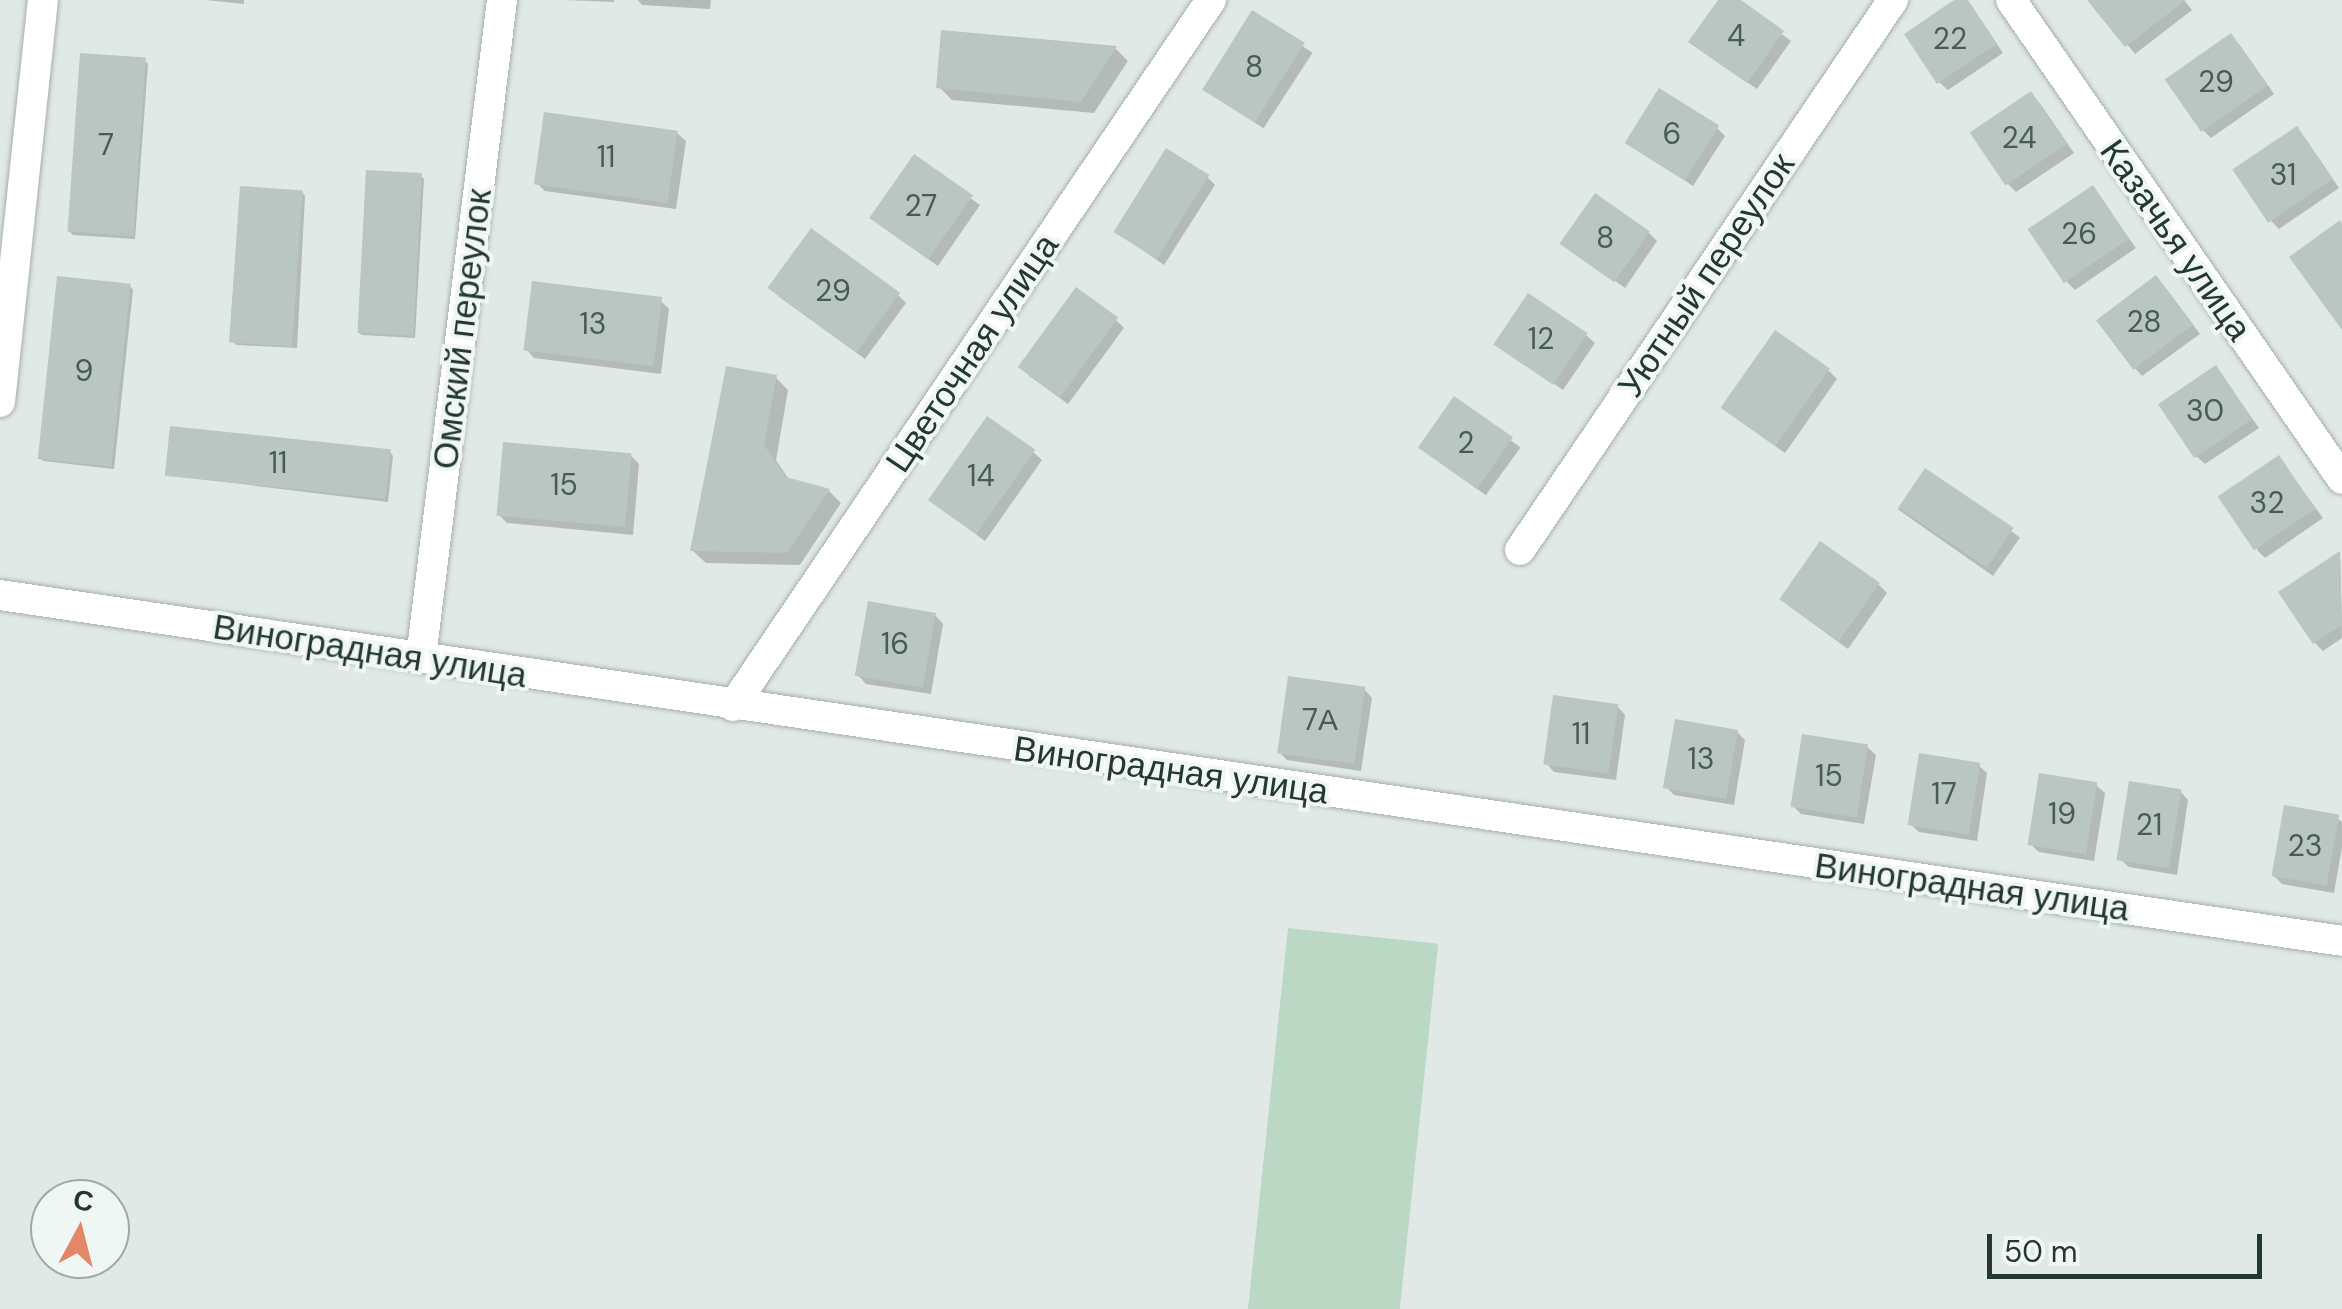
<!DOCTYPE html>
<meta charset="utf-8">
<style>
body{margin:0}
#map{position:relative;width:2342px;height:1309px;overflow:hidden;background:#e0e9e5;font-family:"DM Sans",sans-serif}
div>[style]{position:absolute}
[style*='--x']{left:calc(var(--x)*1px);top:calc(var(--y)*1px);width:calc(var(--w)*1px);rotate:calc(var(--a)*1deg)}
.green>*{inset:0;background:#bbd8c4;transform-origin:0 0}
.shadow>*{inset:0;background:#0003;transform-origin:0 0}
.building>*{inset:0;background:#b9c6c1;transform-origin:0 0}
.roads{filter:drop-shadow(0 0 2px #a4b0ac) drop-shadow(0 0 2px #a4b0ac)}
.street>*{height:30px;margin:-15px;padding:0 15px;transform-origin:15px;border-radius:15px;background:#fff}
span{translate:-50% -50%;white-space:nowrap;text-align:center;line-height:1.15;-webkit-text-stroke:8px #f0f6f3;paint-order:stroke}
.number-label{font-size:30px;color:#485c56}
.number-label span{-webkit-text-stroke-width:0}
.street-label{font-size:35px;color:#233833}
.north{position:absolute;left:30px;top:1179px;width:100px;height:100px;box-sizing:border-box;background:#f0f6f3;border:2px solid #9eaaa6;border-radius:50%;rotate:7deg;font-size:28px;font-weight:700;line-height:40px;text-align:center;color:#233833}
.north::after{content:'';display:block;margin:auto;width:35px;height:45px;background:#e28866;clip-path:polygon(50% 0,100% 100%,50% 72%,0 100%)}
.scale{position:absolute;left:1987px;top:1234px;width:275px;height:45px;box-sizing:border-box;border:5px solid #233833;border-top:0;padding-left:12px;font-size:30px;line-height:35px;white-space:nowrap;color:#233833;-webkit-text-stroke:8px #f0f6f3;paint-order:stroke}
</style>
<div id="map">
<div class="green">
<i style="left:1288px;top:928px;width:151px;height:386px;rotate:6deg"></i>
</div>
<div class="shadow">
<i style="clip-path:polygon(206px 0,244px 0,244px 4px)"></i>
<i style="clip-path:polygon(565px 0,614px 0,614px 2px)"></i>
<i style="clip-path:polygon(638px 0,711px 0,710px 9px,642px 5px)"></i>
<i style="clip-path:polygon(1721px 0,1737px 0,1791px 41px,1757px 89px,1700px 50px)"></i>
<i style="clip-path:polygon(1959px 0,1971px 5px,2003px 53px,1948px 90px,1939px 82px)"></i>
<i style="clip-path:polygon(2091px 0,2184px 0,2192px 10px,2135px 54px)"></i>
<i style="left:1253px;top:14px;width:71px;height:90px;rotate:33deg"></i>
<i style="clip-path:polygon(944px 33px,1116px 49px,1128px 61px,1094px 113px,952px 100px,939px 87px)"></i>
<i style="clip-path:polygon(2239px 44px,2274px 94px,2211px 138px,2203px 130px)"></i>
<i style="clip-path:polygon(144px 60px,148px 64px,135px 239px,73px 235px,69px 231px)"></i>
<i style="clip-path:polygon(2039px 102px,2074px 153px,2016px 192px,2008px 184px)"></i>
<i style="clip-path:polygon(1717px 128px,1725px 136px,1693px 186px,1628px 142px)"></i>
<i style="clip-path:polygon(677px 133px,686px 141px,676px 209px,545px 191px,537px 183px)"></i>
<i style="clip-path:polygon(2305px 138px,2339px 188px,2279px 229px,2271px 221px)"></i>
<i style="clip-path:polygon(915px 158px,980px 205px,938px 266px,881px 226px)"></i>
<i style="clip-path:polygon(421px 176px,424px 179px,415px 338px,362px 335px,358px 332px)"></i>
<i style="clip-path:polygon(1207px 177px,1215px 185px,1164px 265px,1115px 231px)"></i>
<i style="clip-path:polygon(2093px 189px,2136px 248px,2075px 290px,2067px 282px)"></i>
<i style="clip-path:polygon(302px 192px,305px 196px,297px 348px,237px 345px,233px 342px)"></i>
<i style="clip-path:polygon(1649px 233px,1657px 241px,1625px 288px,1563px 244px)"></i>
<i style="clip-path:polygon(130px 286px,133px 290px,114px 469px,43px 461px,40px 458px)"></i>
<i style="clip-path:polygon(2164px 286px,2200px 334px,2142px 376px,2134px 367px)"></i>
<i style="clip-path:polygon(898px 295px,906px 303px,865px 359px,778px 296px)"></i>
<i style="clip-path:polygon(661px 301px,669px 309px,661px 374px,534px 358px,526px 349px)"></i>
<i style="clip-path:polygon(1116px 320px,1124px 328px,1068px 404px,1028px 375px)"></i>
<i style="clip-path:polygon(1586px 335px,1595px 343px,1563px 390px,1497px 344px)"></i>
<i style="clip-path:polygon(2216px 368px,2259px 428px,2205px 464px,2196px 456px)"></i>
<i style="clip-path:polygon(1829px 371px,1837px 379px,1785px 453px,1732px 415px)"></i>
<i style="clip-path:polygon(776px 378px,788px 390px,776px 460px,790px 481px,829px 491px,841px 503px,800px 565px,706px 563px,693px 551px)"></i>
<i style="left:1455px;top:400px;width:81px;height:59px;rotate:36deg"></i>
<i style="clip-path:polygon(390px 452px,393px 456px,388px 502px,167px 475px)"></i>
<i style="clip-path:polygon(1033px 452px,1042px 460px,985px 541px,931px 501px)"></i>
<i style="clip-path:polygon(631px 456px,639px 464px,633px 535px,507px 523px,499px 515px)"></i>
<i style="clip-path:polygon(2279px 458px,2323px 518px,2265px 558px,2257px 550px)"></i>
<i style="left:1925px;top:471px;width:116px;height:47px;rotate:35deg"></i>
<i style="clip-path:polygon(2340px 554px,2342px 638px,2323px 651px,2315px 643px)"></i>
<i style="clip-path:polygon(1878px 584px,1887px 593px,1848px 649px,1789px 606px)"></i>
<i style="clip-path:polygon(935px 615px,943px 624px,931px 694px,866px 684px,858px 675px)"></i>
<i style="clip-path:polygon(1364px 689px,1372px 698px,1361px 771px,1287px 760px,1279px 752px)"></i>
<i style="clip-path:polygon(1617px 706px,1625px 715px,1616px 780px,1554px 772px,1546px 763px)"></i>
<i style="clip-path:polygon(1737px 732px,1745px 740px,1734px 805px,1674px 795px,1666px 787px)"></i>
<i style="clip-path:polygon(1867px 747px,1876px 755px,1864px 824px,1801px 814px,1793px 806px)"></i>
<i style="clip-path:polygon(1978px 765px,1987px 773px,1977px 841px,1919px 832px,1910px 824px)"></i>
<i style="clip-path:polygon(2096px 785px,2105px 793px,2094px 861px,2039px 852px,2030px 844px)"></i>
<i style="clip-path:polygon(2180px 791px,2188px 800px,2177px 875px,2129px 867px,2120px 859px)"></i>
<i style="clip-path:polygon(2337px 818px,2342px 822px,2342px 847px,2334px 893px,2282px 884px,2273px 875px)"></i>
</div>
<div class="building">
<i style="clip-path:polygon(1718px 0,1741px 0,1784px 31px,1747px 83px,1688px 42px)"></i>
<i style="clip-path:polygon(1954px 0,1968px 0,1997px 44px,1937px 84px,1904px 34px)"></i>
<i style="clip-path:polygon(2087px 0,2186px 0,2125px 47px)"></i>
<i style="left:1252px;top:10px;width:62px;height:94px;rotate:32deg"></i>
<i style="clip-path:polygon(941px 30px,1117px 46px,1081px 102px,936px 88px)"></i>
<i style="left:2231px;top:33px;width:64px;height:81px;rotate:55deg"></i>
<i style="left:80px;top:53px;width:66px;height:179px;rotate:4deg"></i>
<i style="left:1659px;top:88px;width:71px;height:65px;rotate:32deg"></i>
<i style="left:2031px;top:91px;width:64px;height:74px;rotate:56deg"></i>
<i style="left:544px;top:112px;width:135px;height:73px;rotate:8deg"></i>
<i style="left:2297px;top:126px;width:64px;height:78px;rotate:56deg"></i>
<i style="left:1166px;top:148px;width:51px;height:99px;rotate:32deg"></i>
<i style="left:914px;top:154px;width:72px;height:78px;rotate:35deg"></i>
<i style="left:366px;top:170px;width:56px;height:163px;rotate:3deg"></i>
<i style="left:2093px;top:185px;width:65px;height:79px;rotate:56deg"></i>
<i style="left:240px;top:186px;width:63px;height:157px;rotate:4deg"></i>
<i style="left:1595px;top:193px;width:67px;height:62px;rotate:35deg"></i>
<i style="clip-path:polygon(2340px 220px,2342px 223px,2342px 330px,2289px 257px)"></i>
<i style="left:811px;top:228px;width:110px;height:74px;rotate:36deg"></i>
<i style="left:2156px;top:275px;width:62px;height:75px;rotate:53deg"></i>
<i style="left:57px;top:276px;width:74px;height:184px;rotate:6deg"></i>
<i style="left:532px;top:281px;width:131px;height:70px;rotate:7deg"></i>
<i style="left:1076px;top:287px;width:52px;height:99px;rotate:36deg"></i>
<i style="left:1528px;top:293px;width:72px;height:62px;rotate:34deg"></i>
<i style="left:1775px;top:330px;width:67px;height:95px;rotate:35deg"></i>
<i style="left:2216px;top:365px;width:65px;height:70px;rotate:56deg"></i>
<i style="clip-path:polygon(726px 366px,777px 375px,764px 445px,786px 477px,830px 489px,787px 553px,690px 551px)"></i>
<i style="left:1454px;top:396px;width:72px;height:63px;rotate:35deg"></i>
<i style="left:987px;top:416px;width:59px;height:103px;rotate:35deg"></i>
<i style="left:170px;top:426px;width:222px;height:50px;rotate:6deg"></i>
<i style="left:503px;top:442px;width:129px;height:74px;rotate:5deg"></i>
<i style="left:2279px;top:455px;width:65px;height:74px;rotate:56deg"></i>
<i style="left:1925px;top:468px;width:107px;height:48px;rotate:34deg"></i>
<i style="left:1820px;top:541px;width:73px;height:71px;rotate:35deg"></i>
<i style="clip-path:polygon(2340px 551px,2342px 625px,2313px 644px,2278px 592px)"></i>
<i style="left:868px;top:601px;width:69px;height:76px;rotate:10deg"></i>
<i style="left:1288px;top:676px;width:78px;height:78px;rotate:8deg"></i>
<i style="left:1553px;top:695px;width:66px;height:70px;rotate:8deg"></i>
<i style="left:1675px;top:719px;width:64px;height:70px;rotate:10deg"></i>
<i style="left:1802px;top:734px;width:67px;height:74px;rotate:9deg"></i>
<i style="left:1919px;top:753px;width:62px;height:73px;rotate:9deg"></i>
<i style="left:2039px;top:773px;width:59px;height:73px;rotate:9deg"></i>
<i style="left:2129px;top:781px;width:53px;height:80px;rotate:9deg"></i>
<i style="left:2284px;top:805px;width:56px;height:72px;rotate:10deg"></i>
</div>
<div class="roads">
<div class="street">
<i style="--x:2011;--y:0;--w:582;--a:55.35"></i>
<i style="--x:0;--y:402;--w:404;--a:-83.9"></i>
<i style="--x:1520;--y:550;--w:665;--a:-55.86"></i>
<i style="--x:0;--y:595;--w:2367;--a:8.4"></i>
<i style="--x:421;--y:658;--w:663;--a:-82.98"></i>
<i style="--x:733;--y:706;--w:853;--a:-55.9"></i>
</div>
</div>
<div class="number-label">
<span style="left:1736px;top:36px">4</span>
<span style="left:1950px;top:39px">22</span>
<span style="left:1254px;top:67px">8</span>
<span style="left:2216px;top:82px">29</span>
<span style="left:1672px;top:134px">6</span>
<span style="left:2019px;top:138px">24</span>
<span style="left:106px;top:145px">7</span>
<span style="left:606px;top:157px">11</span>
<span style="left:2283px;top:175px">31</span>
<span style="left:921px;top:206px">27</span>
<span style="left:2079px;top:234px">26</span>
<span style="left:1605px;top:238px">8</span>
<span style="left:833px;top:291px">29</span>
<span style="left:2144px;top:322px">28</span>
<span style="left:593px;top:324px">13</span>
<span style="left:1541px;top:339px">12</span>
<span style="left:84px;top:371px">9</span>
<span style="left:2205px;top:411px">30</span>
<span style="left:1466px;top:443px">2</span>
<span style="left:278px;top:463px">11</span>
<span style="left:981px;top:476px">14</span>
<span style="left:564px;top:485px">15</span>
<span style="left:2267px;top:503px">32</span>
<span style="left:895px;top:644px">16</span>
<span style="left:1320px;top:720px">7А</span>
<span style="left:1581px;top:734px">11</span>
<span style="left:1701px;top:759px">13</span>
<span style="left:1829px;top:776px">15</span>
<span style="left:1944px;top:794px">17</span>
<span style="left:2062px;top:814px">19</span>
<span style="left:2149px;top:825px">21</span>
<span style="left:2305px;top:846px">23</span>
</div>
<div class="street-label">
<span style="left:2176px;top:240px;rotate:55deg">Казачья улица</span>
<span style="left:1706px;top:275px;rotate:-56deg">Уютный переулок</span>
<span style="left:462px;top:329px;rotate:-83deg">Омский переулок</span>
<span style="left:972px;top:353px;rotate:-56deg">Цветочная улица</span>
<span style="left:370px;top:651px;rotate:9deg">Виноградная улица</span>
<span style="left:1171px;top:770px;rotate:8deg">Виноградная улица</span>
<span style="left:1972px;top:887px;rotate:8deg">Виноградная улица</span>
</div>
<div class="north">С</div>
<div class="scale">50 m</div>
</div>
